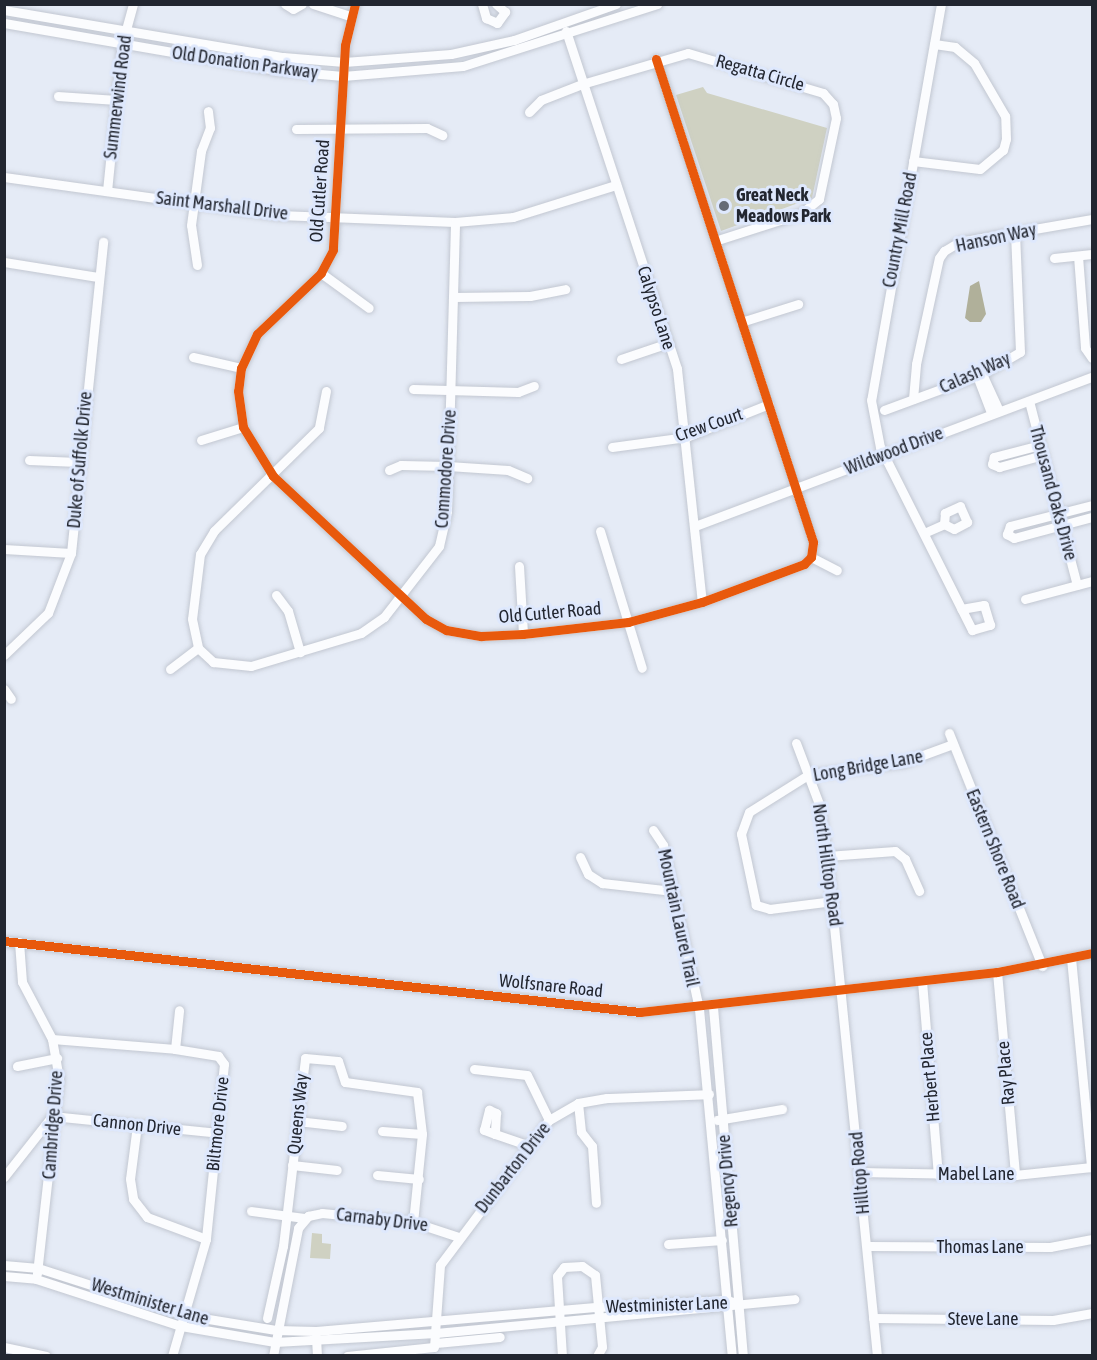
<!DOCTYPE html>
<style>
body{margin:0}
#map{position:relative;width:1097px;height:1360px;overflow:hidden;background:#e5ebf6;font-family:"Asap Condensed",sans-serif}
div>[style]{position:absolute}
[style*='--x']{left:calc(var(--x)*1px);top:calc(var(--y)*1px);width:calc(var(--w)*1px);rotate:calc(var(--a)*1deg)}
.green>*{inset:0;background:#cfd1c2}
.water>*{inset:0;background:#b0b09a}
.roads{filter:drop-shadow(0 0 2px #c2c7d1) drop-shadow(0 0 2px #c2c7d1)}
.minor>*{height:9px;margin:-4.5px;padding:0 4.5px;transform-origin:4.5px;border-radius:4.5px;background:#fbfcfe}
.cycleway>*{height:9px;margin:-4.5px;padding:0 4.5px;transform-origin:4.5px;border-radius:4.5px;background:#e8590c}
.dots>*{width:16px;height:16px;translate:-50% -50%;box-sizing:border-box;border:3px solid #dee8fd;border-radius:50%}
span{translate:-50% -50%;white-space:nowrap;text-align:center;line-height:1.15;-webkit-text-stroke:6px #dee8fd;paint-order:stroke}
.street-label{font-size:18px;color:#222630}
.poi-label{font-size:18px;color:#222630;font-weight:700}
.left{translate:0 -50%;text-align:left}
.frame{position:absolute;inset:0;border:6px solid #222630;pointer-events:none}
</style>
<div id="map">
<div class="green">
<i style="clip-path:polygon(703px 87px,707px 93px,827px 128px,812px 198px,721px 231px,676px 95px)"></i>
<i style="clip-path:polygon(312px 1233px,322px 1234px,322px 1243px,331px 1244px,330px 1259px,310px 1258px)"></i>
</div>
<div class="water">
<i style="clip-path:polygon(979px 281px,986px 314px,981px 322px,970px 322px,965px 318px,970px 286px)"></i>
</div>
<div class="roads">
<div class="minor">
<i style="--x:285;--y:4;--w:9;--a:32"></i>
<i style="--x:293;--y:9;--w:10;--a:-29"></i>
<i style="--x:313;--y:4;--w:40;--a:18"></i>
<i style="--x:355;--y:4;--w:42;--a:103.7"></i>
<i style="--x:345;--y:45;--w:205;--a:93.4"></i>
<i style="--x:333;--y:250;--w:26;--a:118"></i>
<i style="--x:321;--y:273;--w:88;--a:136.4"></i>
<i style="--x:257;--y:334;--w:38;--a:115"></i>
<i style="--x:241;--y:368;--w:23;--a:97"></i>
<i style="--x:238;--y:391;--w:36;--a:82"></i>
<i style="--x:243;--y:427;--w:57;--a:58.5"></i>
<i style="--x:273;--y:476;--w:209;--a:43.1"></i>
<i style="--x:426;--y:619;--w:23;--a:29"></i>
<i style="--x:446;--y:630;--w:36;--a:10"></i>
<i style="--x:481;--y:636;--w:42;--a:-2.7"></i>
<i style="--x:523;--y:634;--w:106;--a:-6.5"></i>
<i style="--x:628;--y:622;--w:77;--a:-15.1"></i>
<i style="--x:702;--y:602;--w:109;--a:-20.4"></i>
<i style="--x:804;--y:564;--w:10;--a:-45"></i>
<i style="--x:811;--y:557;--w:15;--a:-82"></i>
<i style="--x:813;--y:542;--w:508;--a:-108.01"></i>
<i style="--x:482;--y:4;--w:15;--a:74"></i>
<i style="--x:486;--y:18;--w:12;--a:24"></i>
<i style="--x:497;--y:23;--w:14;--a:-54"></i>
<i style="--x:505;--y:12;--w:12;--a:-138"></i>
<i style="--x:941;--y:4;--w:402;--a:100"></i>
<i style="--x:871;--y:400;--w:48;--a:79.2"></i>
<i style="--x:880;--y:447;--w:205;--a:63.3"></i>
<i style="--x:972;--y:630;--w:19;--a:-16"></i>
<i style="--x:990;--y:625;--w:21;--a:-107"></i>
<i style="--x:984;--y:605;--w:23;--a:170"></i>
<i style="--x:4;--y:10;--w:283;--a:9.6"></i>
<i style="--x:283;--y:57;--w:61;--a:4.7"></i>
<i style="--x:344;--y:62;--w:107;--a:-4.3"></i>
<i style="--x:451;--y:54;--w:65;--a:-12.5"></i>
<i style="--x:514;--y:40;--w:108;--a:-19.4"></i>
<i style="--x:4;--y:23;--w:275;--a:9.8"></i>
<i style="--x:275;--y:70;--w:68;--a:5"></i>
<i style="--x:343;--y:76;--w:120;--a:-4.8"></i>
<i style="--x:463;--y:66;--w:204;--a:-17.7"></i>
<i style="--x:566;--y:31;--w:356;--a:71.8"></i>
<i style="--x:677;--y:369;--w:234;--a:83.9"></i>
<i style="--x:58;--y:96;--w:58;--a:3.9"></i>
<i style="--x:529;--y:112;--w:17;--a:-45"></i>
<i style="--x:541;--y:100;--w:44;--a:-21.3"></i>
<i style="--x:582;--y:84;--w:110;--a:-16.3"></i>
<i style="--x:688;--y:53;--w:141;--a:16.5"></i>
<i style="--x:823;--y:93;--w:15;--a:48"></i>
<i style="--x:833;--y:104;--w:14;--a:78"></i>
<i style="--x:836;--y:118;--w:83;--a:101.9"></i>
<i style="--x:819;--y:199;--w:22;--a:141"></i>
<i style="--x:802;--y:213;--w:91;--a:162.2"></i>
<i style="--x:296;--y:129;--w:131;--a:-0.4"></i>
<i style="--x:427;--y:128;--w:17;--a:25"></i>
<i style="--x:913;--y:161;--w:67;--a:6.8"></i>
<i style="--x:980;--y:169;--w:30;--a:-40"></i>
<i style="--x:1003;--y:150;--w:11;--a:-75"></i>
<i style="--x:1006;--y:139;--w:23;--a:-92"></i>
<i style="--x:1005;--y:116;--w:61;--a:-120.3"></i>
<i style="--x:974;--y:63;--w:25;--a:-140"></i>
<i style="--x:955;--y:47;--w:21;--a:-172"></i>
<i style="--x:4;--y:177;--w:278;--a:7.9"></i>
<i style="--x:279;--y:215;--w:176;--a:2.3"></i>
<i style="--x:455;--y:222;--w:58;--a:-4.9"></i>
<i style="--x:513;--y:217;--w:108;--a:-17.3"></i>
<i style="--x:107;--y:191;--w:148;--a:-84.2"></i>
<i style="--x:122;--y:44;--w:41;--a:-74.6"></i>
<i style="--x:1078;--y:256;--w:92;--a:85.6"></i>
<i style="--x:1085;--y:348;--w:12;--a:55"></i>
<i style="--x:1054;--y:258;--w:38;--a:-6"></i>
<i style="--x:4;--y:262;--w:95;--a:9.1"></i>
<i style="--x:197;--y:265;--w:40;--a:-98.5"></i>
<i style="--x:191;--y:225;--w:75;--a:-82.3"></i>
<i style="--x:201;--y:151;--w:25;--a:-69"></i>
<i style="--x:210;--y:128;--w:17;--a:-97"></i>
<i style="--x:321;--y:273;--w:59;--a:36.1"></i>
<i style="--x:454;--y:297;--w:76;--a:-0.8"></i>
<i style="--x:530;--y:296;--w:36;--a:-11"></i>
<i style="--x:741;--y:322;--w:60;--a:-17.5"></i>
<i style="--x:193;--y:357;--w:49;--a:12.9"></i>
<i style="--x:621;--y:359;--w:50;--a:-18.8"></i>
<i style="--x:982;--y:374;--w:41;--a:65.3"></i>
<i style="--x:977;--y:376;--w:40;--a:69"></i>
<i style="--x:413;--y:389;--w:105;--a:1.6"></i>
<i style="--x:518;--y:392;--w:17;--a:-21"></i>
<i style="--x:326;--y:391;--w:38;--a:101"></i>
<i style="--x:319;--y:428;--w:147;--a:135.6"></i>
<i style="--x:214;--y:531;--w:27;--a:121"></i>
<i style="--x:200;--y:554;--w:65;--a:97"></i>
<i style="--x:192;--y:619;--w:30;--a:78"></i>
<i style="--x:198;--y:648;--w:21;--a:43"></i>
<i style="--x:213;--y:662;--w:38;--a:6"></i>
<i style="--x:251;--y:666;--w:115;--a:-16.7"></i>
<i style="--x:361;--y:633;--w:28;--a:-35"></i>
<i style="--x:384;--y:617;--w:90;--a:-52.2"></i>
<i style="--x:439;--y:546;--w:36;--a:-77"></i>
<i style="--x:447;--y:511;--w:289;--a:-88.4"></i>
<i style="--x:913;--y:399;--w:35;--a:-85"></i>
<i style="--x:916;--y:364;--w:108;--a:-77.8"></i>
<i style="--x:939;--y:258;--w:9;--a:-54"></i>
<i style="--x:944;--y:251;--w:17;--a:-31"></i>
<i style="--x:959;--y:242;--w:135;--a:-9.8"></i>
<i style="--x:1029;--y:401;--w:190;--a:75.4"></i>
<i style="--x:884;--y:410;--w:104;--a:-20.2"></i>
<i style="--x:982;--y:374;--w:44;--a:-30.1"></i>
<i style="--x:1020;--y:352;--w:119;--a:-92.4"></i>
<i style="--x:201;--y:440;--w:44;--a:-17.2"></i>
<i style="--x:1040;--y:445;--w:48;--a:165.4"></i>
<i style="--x:994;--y:457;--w:7;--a:106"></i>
<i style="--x:992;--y:464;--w:8;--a:23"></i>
<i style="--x:999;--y:467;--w:46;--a:-15.3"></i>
<i style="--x:612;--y:447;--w:75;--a:-7.7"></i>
<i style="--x:686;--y:437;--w:89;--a:-21.7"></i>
<i style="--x:29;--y:460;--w:49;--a:2.3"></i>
<i style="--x:389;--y:470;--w:13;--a:-23"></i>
<i style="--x:401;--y:465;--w:47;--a:1.2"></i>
<i style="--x:448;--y:466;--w:60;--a:3.8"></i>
<i style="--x:508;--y:470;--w:21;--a:23"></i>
<i style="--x:1092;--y:505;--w:85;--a:165.6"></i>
<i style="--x:1010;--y:526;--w:9;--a:111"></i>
<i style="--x:1007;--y:534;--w:8;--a:30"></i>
<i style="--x:1014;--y:538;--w:81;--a:-15.1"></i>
<i style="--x:695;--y:526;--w:424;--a:-20.6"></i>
<i style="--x:600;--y:531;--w:143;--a:73"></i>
<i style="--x:924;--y:533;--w:22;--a:-24"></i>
<i style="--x:944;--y:524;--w:11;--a:27"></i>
<i style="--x:954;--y:529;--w:15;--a:-28"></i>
<i style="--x:967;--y:522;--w:17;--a:-114"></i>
<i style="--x:960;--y:506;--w:17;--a:155"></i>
<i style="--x:945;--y:513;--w:11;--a:95"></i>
<i style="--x:4;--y:549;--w:67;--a:3.4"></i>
<i style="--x:811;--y:557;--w:29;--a:27"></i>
<i style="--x:519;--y:566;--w:68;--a:86.6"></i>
<i style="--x:276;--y:595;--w:20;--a:53"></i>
<i style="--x:288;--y:611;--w:43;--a:73.7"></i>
<i style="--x:1025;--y:599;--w:69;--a:-15"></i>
<i style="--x:4;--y:655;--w:61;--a:-43.7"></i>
<i style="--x:48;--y:613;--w:64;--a:-69"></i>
<i style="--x:71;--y:553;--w:313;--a:-84.1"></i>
<i style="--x:170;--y:669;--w:35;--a:-37"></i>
<i style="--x:4;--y:689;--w:12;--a:55"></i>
<i style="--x:949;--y:733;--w:251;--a:68.2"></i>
<i style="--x:796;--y:743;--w:65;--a:69.3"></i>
<i style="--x:819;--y:804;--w:53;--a:81.3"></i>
<i style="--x:827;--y:856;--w:502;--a:84.29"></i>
<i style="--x:653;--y:830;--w:18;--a:56"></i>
<i style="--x:663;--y:845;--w:168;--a:77.6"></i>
<i style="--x:699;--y:1009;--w:349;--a:84.6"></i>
<i style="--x:827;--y:856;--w:68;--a:-4.2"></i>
<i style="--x:895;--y:851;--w:13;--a:39"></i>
<i style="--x:905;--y:859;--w:35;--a:66"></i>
<i style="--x:580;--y:857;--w:19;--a:65"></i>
<i style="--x:588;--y:874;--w:17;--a:33"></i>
<i style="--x:602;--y:883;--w:71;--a:6.4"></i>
<i style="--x:833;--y:901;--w:64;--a:172.8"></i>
<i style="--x:770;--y:909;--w:15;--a:-164"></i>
<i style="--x:756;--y:905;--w:73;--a:-101.9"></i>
<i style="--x:741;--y:834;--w:23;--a:-70"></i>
<i style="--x:749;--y:812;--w:70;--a:-32.1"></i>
<i style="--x:808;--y:775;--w:97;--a:-7.7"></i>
<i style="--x:904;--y:762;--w:52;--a:-20.2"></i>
<i style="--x:4;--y:941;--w:640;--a:6.37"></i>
<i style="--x:640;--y:1012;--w:359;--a:-6.4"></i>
<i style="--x:997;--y:972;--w:97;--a:-11.3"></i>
<i style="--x:19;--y:942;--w:40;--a:85.7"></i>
<i style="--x:22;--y:982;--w:64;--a:62.2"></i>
<i style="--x:52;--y:1039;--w:39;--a:80"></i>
<i style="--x:59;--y:1077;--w:198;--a:96.4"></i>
<i style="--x:1071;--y:958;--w:210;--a:84.5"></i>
<i style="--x:997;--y:972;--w:204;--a:84.9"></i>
<i style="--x:922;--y:981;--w:194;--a:85.3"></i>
<i style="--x:713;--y:1007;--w:350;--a:85.1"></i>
<i style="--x:52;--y:1039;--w:123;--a:4.6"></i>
<i style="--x:175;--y:1049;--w:44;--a:9.2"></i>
<i style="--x:218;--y:1056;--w:10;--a:53"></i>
<i style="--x:224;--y:1064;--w:176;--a:95.9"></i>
<i style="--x:206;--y:1239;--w:122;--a:106.2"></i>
<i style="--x:175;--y:1049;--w:39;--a:-84"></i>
<i style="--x:17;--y:1066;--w:41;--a:-11.3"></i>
<i style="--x:474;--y:1069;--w:53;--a:6.5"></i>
<i style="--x:527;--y:1075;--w:50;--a:63.9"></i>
<i style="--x:578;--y:1103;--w:29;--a:84"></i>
<i style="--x:581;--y:1132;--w:18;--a:52"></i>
<i style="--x:592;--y:1146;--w:57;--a:86"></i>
<i style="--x:489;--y:1110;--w:8;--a:23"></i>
<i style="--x:496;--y:1113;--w:21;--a:93"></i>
<i style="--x:495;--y:1134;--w:12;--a:-160"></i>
<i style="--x:484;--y:1130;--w:21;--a:-76"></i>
<i style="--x:717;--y:1120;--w:66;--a:-9.6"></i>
<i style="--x:297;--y:1121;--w:45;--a:6.3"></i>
<i style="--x:137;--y:1125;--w:54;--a:97.4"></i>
<i style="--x:130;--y:1179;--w:20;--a:81"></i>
<i style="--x:133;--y:1199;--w:23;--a:52"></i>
<i style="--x:147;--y:1217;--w:63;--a:20.4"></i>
<i style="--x:382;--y:1131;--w:40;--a:4.3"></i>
<i style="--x:495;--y:1134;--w:34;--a:19"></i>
<i style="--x:292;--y:1165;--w:45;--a:6.3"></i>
<i style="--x:860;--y:1172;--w:155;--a:1.1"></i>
<i style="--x:1015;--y:1175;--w:77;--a:-5.9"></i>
<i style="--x:377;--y:1175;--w:42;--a:5.4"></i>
<i style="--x:4;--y:1177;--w:78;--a:-51.8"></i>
<i style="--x:52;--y:1116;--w:167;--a:5.8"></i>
<i style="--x:251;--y:1211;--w:53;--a:7.5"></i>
<i style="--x:668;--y:1244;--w:54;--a:-4.2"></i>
<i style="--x:867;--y:1246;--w:183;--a:0.3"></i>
<i style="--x:1050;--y:1247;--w:43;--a:-10.8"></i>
<i style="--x:4;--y:1265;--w:34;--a:5"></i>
<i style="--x:38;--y:1268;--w:153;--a:17.8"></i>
<i style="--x:184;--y:1315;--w:93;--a:9.3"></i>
<i style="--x:276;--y:1330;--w:40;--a:1.4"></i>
<i style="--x:316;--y:1331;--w:283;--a:-4.9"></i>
<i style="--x:598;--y:1307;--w:129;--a:-3.1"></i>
<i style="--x:727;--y:1300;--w:13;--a:18"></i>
<i style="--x:4;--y:1276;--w:32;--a:5"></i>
<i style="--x:36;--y:1279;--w:152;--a:18"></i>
<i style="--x:181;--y:1326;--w:95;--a:9.7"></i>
<i style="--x:275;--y:1342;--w:161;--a:-3.2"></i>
<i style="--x:436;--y:1333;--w:360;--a:-5.4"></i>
<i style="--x:267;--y:1318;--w:74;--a:-77.5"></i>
<i style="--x:283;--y:1246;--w:189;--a:-83.3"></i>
<i style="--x:305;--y:1058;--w:33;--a:5"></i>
<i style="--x:338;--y:1061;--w:22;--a:72"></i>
<i style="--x:345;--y:1082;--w:73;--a:7.9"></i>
<i style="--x:417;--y:1092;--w:42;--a:83.2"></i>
<i style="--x:422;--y:1134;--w:88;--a:95.8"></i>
<i style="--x:873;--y:1318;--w:180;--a:0.6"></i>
<i style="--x:1053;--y:1320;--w:40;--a:-10"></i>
<i style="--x:316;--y:1337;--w:19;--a:87"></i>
<i style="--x:436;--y:1343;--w:64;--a:-5.4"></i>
<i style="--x:4;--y:1347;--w:43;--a:12.1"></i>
<i style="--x:273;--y:1356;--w:130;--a:-78.9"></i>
<i style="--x:298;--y:1228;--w:16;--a:-50"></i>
<i style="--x:308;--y:1216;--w:14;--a:-12"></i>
<i style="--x:322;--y:1213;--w:91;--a:5.6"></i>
<i style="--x:413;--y:1222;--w:48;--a:18.1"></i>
<i style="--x:347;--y:1356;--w:87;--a:-5.9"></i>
<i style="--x:434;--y:1347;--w:82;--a:-85.8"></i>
<i style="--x:440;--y:1265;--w:181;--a:-53.1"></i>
<i style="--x:549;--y:1120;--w:34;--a:-30"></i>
<i style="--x:578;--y:1103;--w:29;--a:-10"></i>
<i style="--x:607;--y:1098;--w:102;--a:-2.2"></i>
<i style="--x:562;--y:1356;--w:80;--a:-93.6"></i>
<i style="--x:557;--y:1276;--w:11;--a:-52"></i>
<i style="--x:564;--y:1267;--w:18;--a:-3"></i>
<i style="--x:582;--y:1266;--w:16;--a:35"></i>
<i style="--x:595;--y:1275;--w:72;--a:84.4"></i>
<i style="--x:602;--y:1347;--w:10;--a:119"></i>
</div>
</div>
<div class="cycleway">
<i style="--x:355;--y:4;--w:42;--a:103.7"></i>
<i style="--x:345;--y:45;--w:205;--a:93.4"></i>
<i style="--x:333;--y:250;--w:26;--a:118"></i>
<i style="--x:321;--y:273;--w:88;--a:136.4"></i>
<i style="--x:257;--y:334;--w:38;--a:115"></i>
<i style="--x:241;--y:368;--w:23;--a:97"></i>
<i style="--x:238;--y:391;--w:36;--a:82"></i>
<i style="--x:243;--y:427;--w:57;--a:58.5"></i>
<i style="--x:273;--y:476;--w:209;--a:43.1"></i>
<i style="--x:426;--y:619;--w:23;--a:29"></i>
<i style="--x:446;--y:630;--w:36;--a:10"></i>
<i style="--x:481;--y:636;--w:42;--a:-2.7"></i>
<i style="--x:523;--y:634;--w:106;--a:-6.5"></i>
<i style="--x:628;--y:622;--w:77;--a:-15.1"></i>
<i style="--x:702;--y:602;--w:109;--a:-20.4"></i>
<i style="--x:804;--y:564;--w:10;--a:-45"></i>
<i style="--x:811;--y:557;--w:15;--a:-82"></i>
<i style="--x:813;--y:542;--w:508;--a:-108.01"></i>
<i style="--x:4;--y:941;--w:640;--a:6.37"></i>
<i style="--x:640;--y:1012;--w:359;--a:-6.4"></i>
<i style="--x:997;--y:972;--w:97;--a:-11.3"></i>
</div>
<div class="dots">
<i style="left:724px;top:206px;background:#666b75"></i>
</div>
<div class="street-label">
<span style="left:245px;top:63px;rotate:8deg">Old Donation Parkway</span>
<span style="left:760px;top:73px;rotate:16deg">Regatta Circle</span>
<span style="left:118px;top:97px;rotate:-83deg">Summerwind Road</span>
<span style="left:320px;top:191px;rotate:-86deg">Old Cutler Road</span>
<span style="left:222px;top:206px;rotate:7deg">Saint Marshall Drive</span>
<span style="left:900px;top:230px;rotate:-79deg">Country Mill Road</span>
<span style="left:996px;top:238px;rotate:-12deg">Hanson Way</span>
<span style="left:656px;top:308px;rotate:72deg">Calypso Lane</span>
<span style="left:975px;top:373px;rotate:-24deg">Calash Way</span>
<span style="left:709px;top:425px;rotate:-19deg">Crew Court</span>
<span style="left:894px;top:451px;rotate:-21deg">Wildwood Drive</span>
<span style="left:80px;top:460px;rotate:-85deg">Duke of Suffolk Drive</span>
<span style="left:446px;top:469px;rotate:-86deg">Commodore Drive</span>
<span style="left:1053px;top:493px;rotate:75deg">Thousand Oaks Drive</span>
<span style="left:550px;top:613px;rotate:-5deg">Old Cutler Road</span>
<span style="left:868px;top:766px;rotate:-10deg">Long Bridge Lane</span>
<span style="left:995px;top:849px;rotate:68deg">Eastern Shore Road</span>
<span style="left:827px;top:865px;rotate:82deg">North Hilltop Road</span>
<span style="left:678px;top:918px;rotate:78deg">Mountain Laurel Trail</span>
<span style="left:551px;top:986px;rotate:6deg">Wolfsnare Road</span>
<span style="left:1006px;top:1073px;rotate:-95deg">Ray Place</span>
<span style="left:930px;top:1077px;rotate:-95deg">Herbert Place</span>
<span style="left:298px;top:1114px;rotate:-84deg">Queens Way</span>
<span style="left:218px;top:1124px;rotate:-84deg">Biltmore Drive</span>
<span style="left:53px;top:1125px;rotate:-86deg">Cambridge Drive</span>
<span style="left:137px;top:1125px;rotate:6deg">Cannon Drive</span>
<span style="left:513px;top:1168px;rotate:-52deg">Dunbarton Drive</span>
<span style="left:860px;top:1173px;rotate:-95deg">Hilltop Road</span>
<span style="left:976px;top:1174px">Mabel Lane</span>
<span style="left:728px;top:1181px;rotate:-95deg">Regency Drive</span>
<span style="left:382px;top:1220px;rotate:7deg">Carnaby Drive</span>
<span style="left:980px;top:1247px">Thomas Lane</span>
<span style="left:150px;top:1302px;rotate:17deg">Westminister Lane</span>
<span style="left:667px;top:1305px;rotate:-2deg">Westminister Lane</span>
<span style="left:983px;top:1319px">Steve Lane</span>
</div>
<div class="poi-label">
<span class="left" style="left:736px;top:206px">Great Neck<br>Meadows Park</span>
</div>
<div class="frame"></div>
</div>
